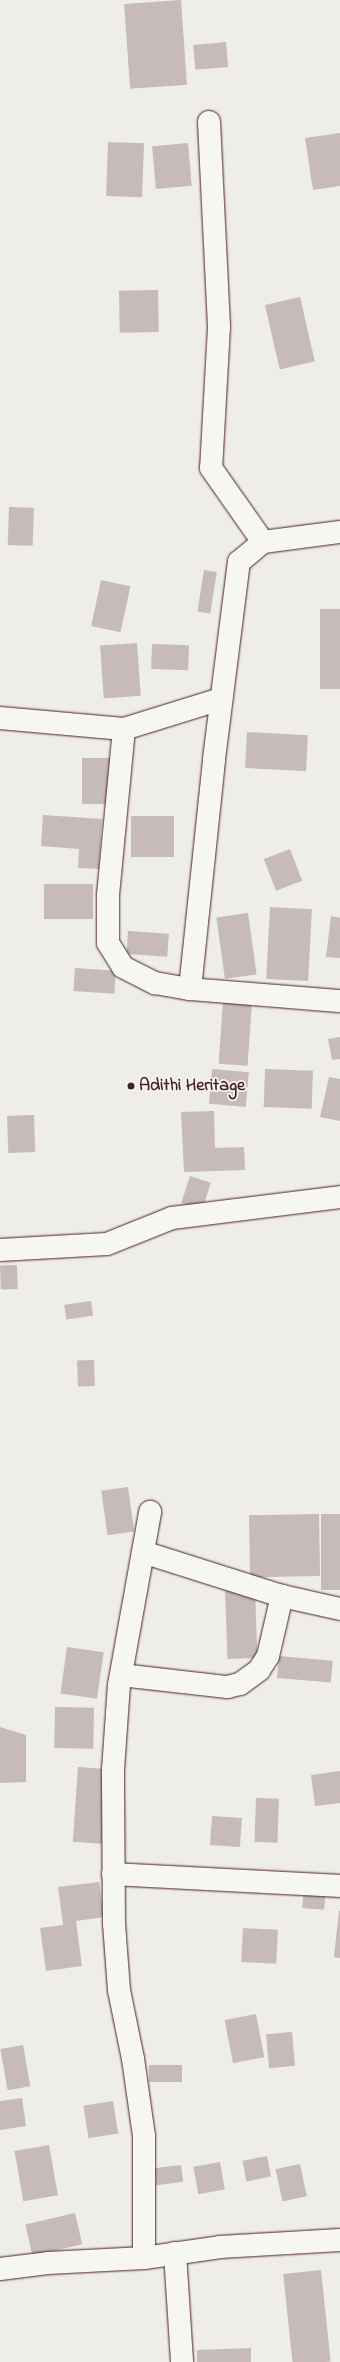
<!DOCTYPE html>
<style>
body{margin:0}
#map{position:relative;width:340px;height:2362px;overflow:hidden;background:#efedea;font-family:"Indie Flower",sans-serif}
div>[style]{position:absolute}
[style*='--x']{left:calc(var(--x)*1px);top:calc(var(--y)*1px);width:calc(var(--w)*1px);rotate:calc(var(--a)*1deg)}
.building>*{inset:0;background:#c6babb;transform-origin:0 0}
.roads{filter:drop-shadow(0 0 1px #4a1f2b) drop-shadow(0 0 1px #4a1f2b)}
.minor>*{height:22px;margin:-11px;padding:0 11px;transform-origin:11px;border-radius:11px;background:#f6f6f2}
.dots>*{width:11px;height:11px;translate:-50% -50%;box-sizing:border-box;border:2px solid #f6f6f2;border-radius:50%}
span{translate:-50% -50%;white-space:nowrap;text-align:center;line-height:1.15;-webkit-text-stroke:3.5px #f6f6f2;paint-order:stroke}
.poi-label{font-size:18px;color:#4a1f2b;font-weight:700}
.left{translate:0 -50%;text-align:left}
</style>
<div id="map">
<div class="building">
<i style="left:181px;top:0;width:85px;height:57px;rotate:86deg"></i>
<i style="left:226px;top:42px;width:25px;height:33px;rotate:85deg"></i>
<i style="clip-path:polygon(340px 133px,340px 186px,313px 190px,305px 138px)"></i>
<i style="left:108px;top:142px;width:36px;height:54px;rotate:2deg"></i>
<i style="left:188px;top:143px;width:43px;height:36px;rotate:85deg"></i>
<i style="left:158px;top:290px;width:42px;height:39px;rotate:89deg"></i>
<i style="left:300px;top:297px;width:66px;height:36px;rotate:77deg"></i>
<i style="left:9px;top:507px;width:25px;height:38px;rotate:2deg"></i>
<i style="left:204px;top:570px;width:13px;height:42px;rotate:9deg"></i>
<i style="left:101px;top:580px;width:30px;height:47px;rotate:12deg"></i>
<i style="left:320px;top:609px;width:20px;height:80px"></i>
<i style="left:137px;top:643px;width:53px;height:37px;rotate:86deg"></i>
<i style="left:152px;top:644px;width:37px;height:25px;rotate:2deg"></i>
<i style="left:247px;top:732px;width:61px;height:36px;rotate:3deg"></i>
<i style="left:82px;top:758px;width:31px;height:46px"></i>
<i style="clip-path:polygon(43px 815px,102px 819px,99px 869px,78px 868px,79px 849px,41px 846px)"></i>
<i style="left:131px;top:816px;width:43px;height:41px"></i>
<i style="left:290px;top:849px;width:34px;height:28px;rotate:69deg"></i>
<i style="left:44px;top:884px;width:49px;height:35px"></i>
<i style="left:270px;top:907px;width:42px;height:72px;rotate:3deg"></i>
<i style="left:248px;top:913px;width:62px;height:32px;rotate:82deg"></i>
<i style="clip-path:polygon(331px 916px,340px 918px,340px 958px,326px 957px)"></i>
<i style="left:128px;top:931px;width:41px;height:23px;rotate:4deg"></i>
<i style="left:75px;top:968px;width:41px;height:23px;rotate:4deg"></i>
<i style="left:223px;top:1001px;width:29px;height:63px;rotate:4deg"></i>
<i style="clip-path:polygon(340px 1037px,340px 1059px,332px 1060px,328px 1039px)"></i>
<i style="left:212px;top:1069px;width:37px;height:35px;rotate:5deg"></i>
<i style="left:265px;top:1069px;width:48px;height:38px;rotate:2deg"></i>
<i style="clip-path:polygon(329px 1077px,340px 1079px,340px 1121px,320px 1117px)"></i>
<i style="clip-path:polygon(214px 1111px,215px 1148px,244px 1147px,245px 1170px,184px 1172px,181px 1112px)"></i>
<i style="left:34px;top:1115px;width:37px;height:27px;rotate:88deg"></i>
<i style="left:190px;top:1176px;width:22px;height:28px;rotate:18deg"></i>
<i style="left:17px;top:1265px;width:24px;height:17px;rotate:88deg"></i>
<i style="left:91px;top:1301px;width:15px;height:27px;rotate:82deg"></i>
<i style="left:94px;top:1360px;width:26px;height:17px;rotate:88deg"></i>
<i style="left:128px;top:1487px;width:45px;height:27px;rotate:82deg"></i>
<i style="left:319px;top:1514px;width:62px;height:70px;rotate:89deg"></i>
<i style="left:340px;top:1514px;width:76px;height:19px;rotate:90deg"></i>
<i style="left:255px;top:1589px;width:69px;height:30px;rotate:88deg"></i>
<i style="left:67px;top:1647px;width:37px;height:47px;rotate:8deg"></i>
<i style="left:279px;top:1656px;width:54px;height:22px;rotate:5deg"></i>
<i style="left:55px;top:1707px;width:39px;height:41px;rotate:1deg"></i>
<i style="clip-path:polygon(0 1727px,26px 1735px,26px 1782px,0 1783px)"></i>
<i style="left:78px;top:1767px;width:29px;height:75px;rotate:4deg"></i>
<i style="clip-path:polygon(340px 1771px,340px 1803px,315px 1806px,311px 1775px)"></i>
<i style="left:256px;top:1798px;width:23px;height:44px;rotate:2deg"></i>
<i style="left:212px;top:1816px;width:30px;height:29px;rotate:4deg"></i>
<i style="clip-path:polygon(99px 1882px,104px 1917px,76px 1921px,82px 1966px,46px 1971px,40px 1928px,63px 1925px,58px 1887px)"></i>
<i style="left:304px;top:1887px;width:22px;height:21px;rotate:5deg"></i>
<i style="clip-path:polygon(339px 1911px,340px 1911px,340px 1958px,334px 1957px)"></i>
<i style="left:243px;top:1928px;width:35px;height:34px;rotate:3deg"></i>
<i style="left:256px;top:2014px;width:44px;height:32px;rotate:79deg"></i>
<i style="left:292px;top:2032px;width:34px;height:26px;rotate:85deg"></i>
<i style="left:23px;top:2045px;width:42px;height:23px;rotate:80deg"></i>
<i style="left:182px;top:2065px;width:17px;height:33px;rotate:90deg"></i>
<i style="clip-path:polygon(22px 2098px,26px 2126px,0 2130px,0 2101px)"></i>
<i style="left:113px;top:2101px;width:33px;height:30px;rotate:81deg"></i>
<i style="left:49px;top:2145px;width:51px;height:35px;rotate:80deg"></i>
<i style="left:267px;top:2156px;width:21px;height:25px;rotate:79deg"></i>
<i style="left:220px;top:2162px;width:28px;height:27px;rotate:80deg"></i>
<i style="left:300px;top:2164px;width:33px;height:25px;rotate:78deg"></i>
<i style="left:181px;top:2165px;width:17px;height:27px;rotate:83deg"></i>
<i style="left:75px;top:2213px;width:32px;height:51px;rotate:77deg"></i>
<i style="left:321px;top:2270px;width:92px;height:38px;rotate:84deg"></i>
<i style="clip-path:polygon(251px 2348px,251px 2362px,197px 2362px,197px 2350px)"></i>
</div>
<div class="roads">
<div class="minor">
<i style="--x:209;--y:122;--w:205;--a:87.2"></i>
<i style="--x:219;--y:327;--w:141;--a:93.2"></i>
<i style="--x:211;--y:468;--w:90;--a:54.9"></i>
<i style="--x:0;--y:718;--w:124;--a:5.1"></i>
<i style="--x:124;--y:729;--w:102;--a:-17.2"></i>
<i style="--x:124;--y:729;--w:167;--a:95.5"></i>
<i style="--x:108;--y:895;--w:48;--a:90"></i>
<i style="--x:108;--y:943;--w:28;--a:58"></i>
<i style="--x:123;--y:967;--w:36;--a:27"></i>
<i style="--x:155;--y:983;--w:36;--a:10"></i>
<i style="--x:190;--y:989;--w:150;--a:4.6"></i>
<i style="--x:190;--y:989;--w:231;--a:-84"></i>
<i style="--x:214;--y:759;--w:199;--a:-82.8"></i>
<i style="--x:239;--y:562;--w:31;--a:-40"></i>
<i style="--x:263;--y:542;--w:78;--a:-7.4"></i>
<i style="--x:0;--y:1250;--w:107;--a:-3.2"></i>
<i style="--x:107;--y:1244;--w:70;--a:-21.8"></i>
<i style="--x:172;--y:1218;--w:169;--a:-7.1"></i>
<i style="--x:143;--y:1552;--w:146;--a:17.6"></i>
<i style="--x:121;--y:1675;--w:107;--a:6.5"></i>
<i style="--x:227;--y:1687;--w:13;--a:-13"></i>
<i style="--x:240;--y:1684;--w:24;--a:-36"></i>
<i style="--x:259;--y:1670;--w:17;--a:-57"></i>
<i style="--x:268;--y:1656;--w:62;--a:-76.9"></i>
<i style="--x:282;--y:1596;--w:59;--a:12.6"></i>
<i style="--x:113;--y:1874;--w:227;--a:3"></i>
<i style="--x:175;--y:2253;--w:109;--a:86.3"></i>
<i style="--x:144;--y:2258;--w:122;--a:-90"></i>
<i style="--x:144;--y:2136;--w:78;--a:-98.1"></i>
<i style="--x:133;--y:2059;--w:70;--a:-101.5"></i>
<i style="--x:119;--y:1990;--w:66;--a:-94.3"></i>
<i style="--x:114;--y:1924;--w:154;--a:-90.4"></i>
<i style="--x:113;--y:1770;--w:85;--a:-86"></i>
<i style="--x:119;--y:1685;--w:176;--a:-79.8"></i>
<i style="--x:0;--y:2269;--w:48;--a:-7.1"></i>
<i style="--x:48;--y:2263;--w:96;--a:-3"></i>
<i style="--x:144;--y:2258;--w:77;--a:-8.2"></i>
<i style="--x:220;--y:2247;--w:120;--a:-3.3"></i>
</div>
</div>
<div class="dots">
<i style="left:131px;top:1086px;background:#4a1f2b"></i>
</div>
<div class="poi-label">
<span class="left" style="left:139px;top:1086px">Adithi Heritage</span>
</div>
</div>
